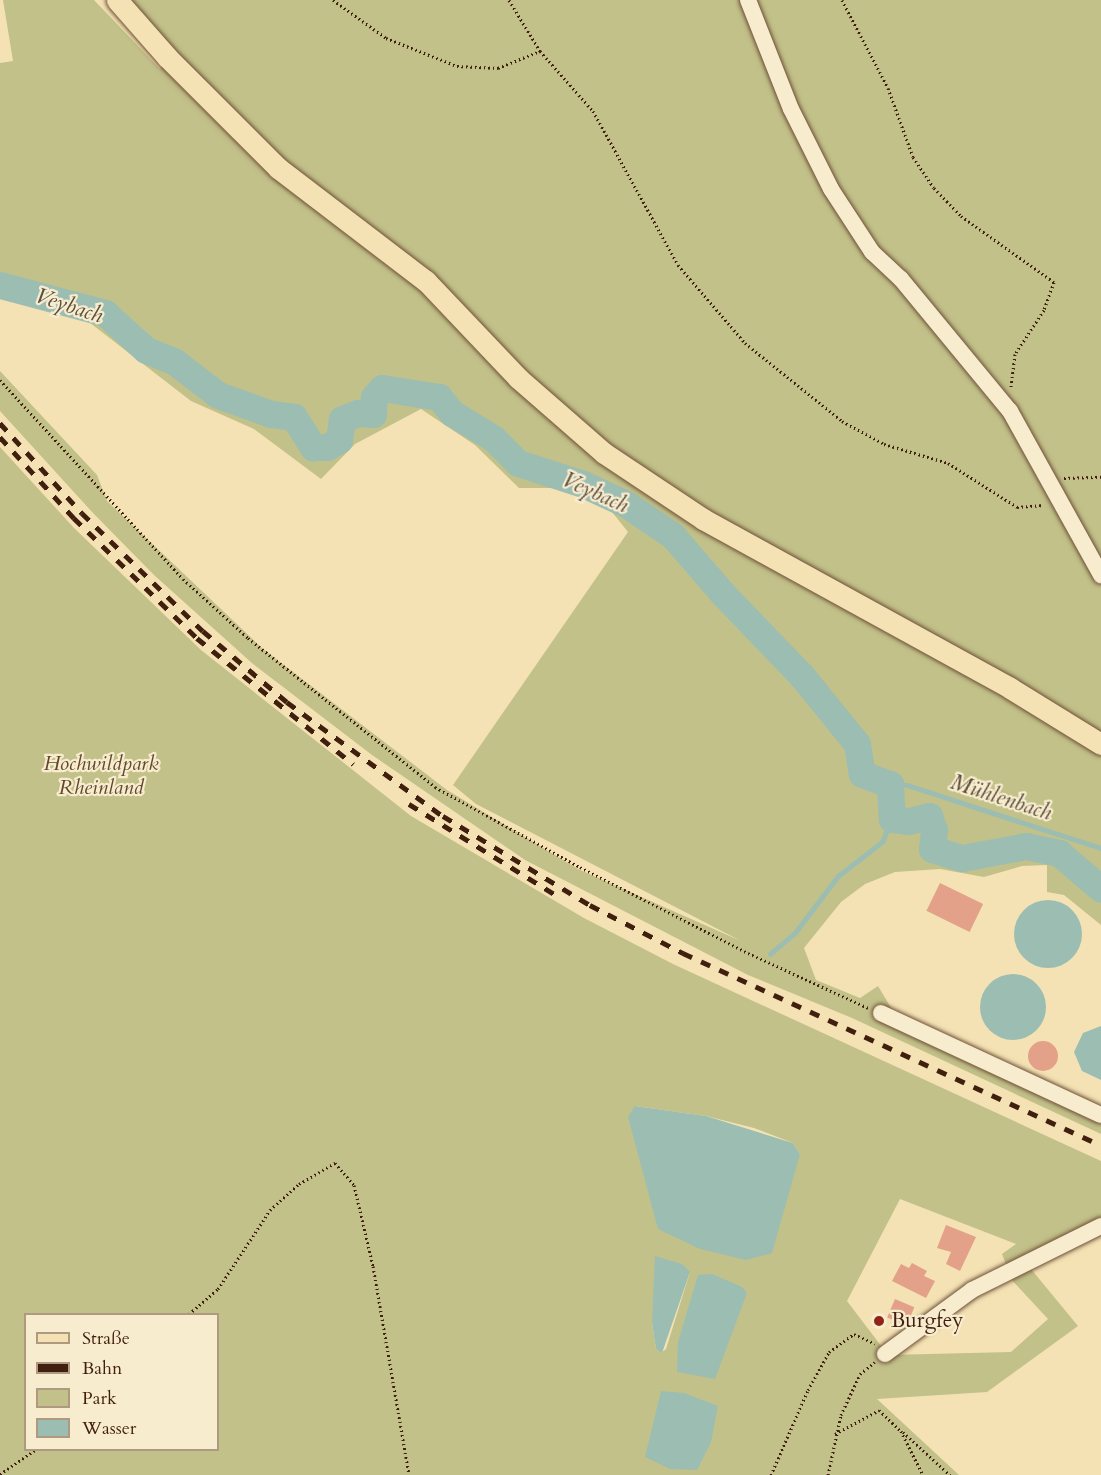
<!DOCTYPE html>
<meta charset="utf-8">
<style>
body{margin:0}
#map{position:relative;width:1101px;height:1475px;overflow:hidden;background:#f4e2b4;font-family:Cardo,serif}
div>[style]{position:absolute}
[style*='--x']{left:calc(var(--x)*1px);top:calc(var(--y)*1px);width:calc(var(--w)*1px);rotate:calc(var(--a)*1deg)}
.green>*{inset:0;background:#c2c189}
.water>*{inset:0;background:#9cbdb2}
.round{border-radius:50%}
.stream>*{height:4.5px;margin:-2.25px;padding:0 2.25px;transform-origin:2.25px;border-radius:2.25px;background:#9cbdb2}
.river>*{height:27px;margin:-13.5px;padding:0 13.5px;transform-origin:13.5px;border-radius:13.5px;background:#9cbdb2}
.building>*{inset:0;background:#e3a189;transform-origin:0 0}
.path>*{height:3px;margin-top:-1.5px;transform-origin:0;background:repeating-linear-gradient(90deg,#411f0e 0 1.5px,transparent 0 4.5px)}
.roads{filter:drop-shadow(0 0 2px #6e5038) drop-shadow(0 0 2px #6e5038)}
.minor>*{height:16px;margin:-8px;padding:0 8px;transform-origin:8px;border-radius:8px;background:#f8ecce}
.major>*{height:21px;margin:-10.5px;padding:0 10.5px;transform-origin:10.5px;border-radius:10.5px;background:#f4e2b4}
.rail>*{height:4.5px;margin-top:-2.25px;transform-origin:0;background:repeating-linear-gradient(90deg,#411f0e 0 10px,transparent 0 20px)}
.dots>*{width:16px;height:16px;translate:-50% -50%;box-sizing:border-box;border:3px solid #f8ecce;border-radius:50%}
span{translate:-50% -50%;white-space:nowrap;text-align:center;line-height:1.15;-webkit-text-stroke:4.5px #f8ecce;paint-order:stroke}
.park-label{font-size:21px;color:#61482d;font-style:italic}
.poi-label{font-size:21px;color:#411f0e}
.left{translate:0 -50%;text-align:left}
.water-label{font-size:22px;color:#5c4e3f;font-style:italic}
.legend{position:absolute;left:24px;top:1313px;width:195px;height:138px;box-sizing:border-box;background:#f8ecce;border:2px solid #af9a81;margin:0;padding:8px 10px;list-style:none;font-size:18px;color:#411f0e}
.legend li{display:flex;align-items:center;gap:12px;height:30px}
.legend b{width:30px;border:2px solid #af9a81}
</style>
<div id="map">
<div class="green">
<i style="clip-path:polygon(3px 0,94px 0,160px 69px,170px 48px,127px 0,1101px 0,1101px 925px,1064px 895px,1047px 892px,1047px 865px,1022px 866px,984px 877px,940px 869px,895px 872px,865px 884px,841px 902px,804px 948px,816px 980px,860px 998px,878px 986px,893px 1011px,1101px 1106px,1101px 1134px,852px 1018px,748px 975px,525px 860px,372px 755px,253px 664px,154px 575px,93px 513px,0 411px,0 371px,97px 475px,107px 501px,263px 649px,447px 790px,578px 869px,741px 941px,476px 804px,453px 785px,628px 532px,608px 507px,554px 488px,519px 488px,475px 445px,421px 409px,355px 444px,321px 479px,254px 429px,191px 401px,85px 319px,0 291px,0 63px,13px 61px)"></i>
<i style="clip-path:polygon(evenodd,0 447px,74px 528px,201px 650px,411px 816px,584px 918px,673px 964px,1101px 1161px,1101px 1220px,1007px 1267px,1002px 1254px,1016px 1244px,900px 1199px,847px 1301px,888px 1355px,1011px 1352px,1048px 1319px,1010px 1278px,1031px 1269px,1078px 1326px,987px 1392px,877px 1399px,959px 1475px,0 1475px,0 447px,635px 1106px,706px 1116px,754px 1128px,793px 1143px,800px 1154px,635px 1106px,0 447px,690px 1272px,666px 1349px,662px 1352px,656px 1349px,652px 1323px,690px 1272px,0 447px,26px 1314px,218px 1314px,218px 1450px,26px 1450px,26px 1314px)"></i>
</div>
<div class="water">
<i class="round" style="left:1014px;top:900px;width:68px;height:68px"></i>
<i class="round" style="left:980px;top:974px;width:66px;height:66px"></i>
<i style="clip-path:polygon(1101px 1026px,1101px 1080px,1082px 1071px,1074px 1052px,1083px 1033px)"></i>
<i style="clip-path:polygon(635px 1106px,706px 1116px,793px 1143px,800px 1154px,772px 1253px,746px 1260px,700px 1249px,658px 1229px,628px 1117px)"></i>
<i style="clip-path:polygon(655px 1256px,682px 1264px,690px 1272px,662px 1353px,656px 1349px,652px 1323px)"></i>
<i style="clip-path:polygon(712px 1274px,742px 1287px,747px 1293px,715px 1379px,677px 1372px,678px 1342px,698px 1275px)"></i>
<i style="clip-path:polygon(661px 1391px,684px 1393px,718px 1406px,711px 1442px,697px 1470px,670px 1469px,645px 1457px)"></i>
</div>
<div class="stream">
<i style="--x:890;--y:784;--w:17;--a:3"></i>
<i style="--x:907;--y:785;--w:204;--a:18"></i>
<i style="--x:925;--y:828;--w:13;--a:-72"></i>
<i style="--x:770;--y:954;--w:31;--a:-40"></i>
<i style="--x:794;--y:934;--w:73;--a:-52.8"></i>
<i style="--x:838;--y:876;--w:56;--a:-37.7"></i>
<i style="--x:882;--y:842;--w:25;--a:-67"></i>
</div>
<div class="river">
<i style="--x:0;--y:285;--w:109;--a:14.9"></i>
<i style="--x:105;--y:313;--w:55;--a:42.1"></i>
<i style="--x:146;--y:350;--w:31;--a:22"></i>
<i style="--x:175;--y:362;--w:54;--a:37.5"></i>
<i style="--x:218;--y:395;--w:56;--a:19.7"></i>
<i style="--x:271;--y:414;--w:23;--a:7"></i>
<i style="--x:294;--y:417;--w:36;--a:58"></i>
<i style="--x:313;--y:447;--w:14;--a:0"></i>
<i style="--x:327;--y:447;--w:14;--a:-30"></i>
<i style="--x:339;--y:440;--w:21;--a:-82"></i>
<i style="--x:342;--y:419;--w:17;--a:-21"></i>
<i style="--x:358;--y:413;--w:15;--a:4"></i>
<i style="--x:373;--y:414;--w:17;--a:-87"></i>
<i style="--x:374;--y:397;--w:12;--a:-48"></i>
<i style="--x:382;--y:388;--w:58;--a:9"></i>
<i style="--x:439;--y:397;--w:21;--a:51"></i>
<i style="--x:452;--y:413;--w:48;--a:31.4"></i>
<i style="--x:493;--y:438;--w:35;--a:45"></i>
<i style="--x:518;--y:463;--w:68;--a:17.9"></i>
<i style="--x:583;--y:484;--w:47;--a:24.9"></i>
<i style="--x:626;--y:504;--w:57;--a:34.2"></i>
<i style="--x:673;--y:536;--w:78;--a:49.2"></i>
<i style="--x:724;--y:595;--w:112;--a:46.1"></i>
<i style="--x:802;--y:676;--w:87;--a:51"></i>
<i style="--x:857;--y:744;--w:30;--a:81"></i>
<i style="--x:862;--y:774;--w:30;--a:20"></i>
<i style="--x:890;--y:784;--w:35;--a:87"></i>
<i style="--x:892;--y:819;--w:17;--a:7"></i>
<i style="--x:909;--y:821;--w:21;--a:-14"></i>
<i style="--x:929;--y:816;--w:15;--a:70"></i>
<i style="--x:934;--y:830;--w:19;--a:96"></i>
<i style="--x:932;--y:849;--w:31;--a:17"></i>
<i style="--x:962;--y:858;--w:65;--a:-10.6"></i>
<i style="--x:1026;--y:846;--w:34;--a:12"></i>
<i style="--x:1059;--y:853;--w:55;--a:40.6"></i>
</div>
<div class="building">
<i style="left:940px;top:883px;width:48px;height:31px;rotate:26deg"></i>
<i class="round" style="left:1028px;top:1041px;width:30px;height:30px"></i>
<i style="clip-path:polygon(946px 1225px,976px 1237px,960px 1271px,946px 1264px,951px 1252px,937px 1248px)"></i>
<i style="clip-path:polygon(912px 1263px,927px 1271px,924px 1276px,935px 1281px,926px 1298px,892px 1281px,901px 1264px,909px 1268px)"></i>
<i style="left:895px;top:1299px;width:21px;height:20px;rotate:23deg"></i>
</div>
<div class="path">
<i style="--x:333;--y:0;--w:65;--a:35.6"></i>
<i style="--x:386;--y:38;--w:76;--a:21.5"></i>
<i style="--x:457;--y:66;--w:41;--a:2.8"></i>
<i style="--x:498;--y:68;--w:45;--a:-22"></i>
<i style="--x:509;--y:0;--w:60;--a:58.7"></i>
<i style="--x:540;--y:51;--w:80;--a:48.5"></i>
<i style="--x:593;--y:111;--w:176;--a:61.1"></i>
<i style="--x:678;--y:265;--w:103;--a:49.3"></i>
<i style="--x:745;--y:343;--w:124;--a:38.8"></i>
<i style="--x:842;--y:421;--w:48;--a:28.7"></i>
<i style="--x:884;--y:444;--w:67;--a:16.5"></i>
<i style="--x:948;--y:463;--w:82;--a:32.5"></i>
<i style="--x:1017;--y:507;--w:27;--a:-4"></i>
<i style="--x:842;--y:0;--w:99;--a:62.4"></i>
<i style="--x:888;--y:88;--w:73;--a:70.1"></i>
<i style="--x:913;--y:157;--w:37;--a:56"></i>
<i style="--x:934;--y:188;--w:39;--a:46"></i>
<i style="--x:961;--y:216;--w:114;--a:35.4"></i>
<i style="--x:1054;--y:282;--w:30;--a:110"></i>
<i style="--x:1044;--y:310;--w:53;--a:123.4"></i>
<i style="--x:1015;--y:354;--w:35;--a:97"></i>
<i style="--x:0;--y:380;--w:270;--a:47.4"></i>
<i style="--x:183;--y:579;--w:88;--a:42.2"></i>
<i style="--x:248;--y:638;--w:239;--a:38.5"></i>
<i style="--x:435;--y:787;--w:166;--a:28.9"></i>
<i style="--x:580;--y:867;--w:189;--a:27.1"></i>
<i style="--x:748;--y:953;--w:132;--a:24.6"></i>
<i style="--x:1064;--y:478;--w:37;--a:-2"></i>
<i style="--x:189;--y:1314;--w:38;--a:-41"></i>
<i style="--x:218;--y:1289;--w:95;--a:-56.6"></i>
<i style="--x:270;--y:1210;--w:39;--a:-42"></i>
<i style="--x:299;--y:1184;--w:42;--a:-30.3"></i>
<i style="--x:335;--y:1163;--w:29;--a:49"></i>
<i style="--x:354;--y:1185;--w:83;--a:76.8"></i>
<i style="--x:373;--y:1266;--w:212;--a:80.2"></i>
<i style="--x:903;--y:1432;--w:64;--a:42.5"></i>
<i style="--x:835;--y:1434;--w:50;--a:-28.6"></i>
<i style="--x:879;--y:1410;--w:30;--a:44"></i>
<i style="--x:901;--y:1431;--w:49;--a:63.4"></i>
<i style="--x:0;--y:1474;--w:42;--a:-34.4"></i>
<i style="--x:771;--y:1475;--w:93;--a:-66.5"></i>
<i style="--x:808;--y:1390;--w:43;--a:-61.1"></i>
<i style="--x:829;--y:1352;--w:31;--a:-36"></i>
<i style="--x:854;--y:1334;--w:23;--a:25"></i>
<i style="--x:828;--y:1475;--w:61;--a:-77.8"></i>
<i style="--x:841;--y:1415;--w:45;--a:-65.1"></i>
<i style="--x:860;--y:1374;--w:19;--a:-39"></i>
</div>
<div class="roads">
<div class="minor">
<i style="--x:748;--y:0;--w:117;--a:68.5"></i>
<i style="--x:791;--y:109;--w:89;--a:63.4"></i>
<i style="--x:831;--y:189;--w:75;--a:56.9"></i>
<i style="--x:872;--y:252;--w:40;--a:43"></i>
<i style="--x:901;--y:279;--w:171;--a:50.5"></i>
<i style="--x:1010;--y:411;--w:188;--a:61"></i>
<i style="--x:881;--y:1013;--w:242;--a:24.9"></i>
<i style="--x:885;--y:1354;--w:108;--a:-36.3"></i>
<i style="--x:972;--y:1290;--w:144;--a:-26.4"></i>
</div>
<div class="major">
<i style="--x:117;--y:0;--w:76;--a:48.7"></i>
<i style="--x:167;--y:57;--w:157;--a:45"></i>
<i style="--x:278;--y:168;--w:186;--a:37.4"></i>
<i style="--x:426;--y:281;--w:134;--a:46.5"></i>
<i style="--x:518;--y:378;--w:114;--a:41.1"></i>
<i style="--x:604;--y:453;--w:119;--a:33.7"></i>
<i style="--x:703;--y:519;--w:350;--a:28.8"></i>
<i style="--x:1010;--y:688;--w:107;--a:31.6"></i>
</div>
</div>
<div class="rail">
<i style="--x:0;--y:423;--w:122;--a:47.7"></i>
<i style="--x:82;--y:513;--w:169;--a:44.3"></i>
<i style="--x:203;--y:631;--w:110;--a:40.2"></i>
<i style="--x:287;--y:702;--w:193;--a:36.2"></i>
<i style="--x:443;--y:816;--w:172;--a:31.2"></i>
<i style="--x:590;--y:905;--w:105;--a:27.3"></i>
<i style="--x:683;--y:953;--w:460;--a:24.7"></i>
<i style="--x:0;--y:437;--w:110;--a:47.6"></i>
<i style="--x:74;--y:518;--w:172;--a:44.3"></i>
<i style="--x:197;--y:638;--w:201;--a:38.9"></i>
<i style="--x:409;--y:804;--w:176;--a:31.8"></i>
</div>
<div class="dots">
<i style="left:879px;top:1321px;background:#8f2418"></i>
</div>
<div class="park-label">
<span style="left:101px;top:776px">Hochwildpark<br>Rheinland</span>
</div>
<div class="poi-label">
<span class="left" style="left:891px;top:1321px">Burgfey</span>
</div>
<div class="water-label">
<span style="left:69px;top:306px;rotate:18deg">Veybach</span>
<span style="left:595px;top:493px;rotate:24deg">Veybach</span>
<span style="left:1001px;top:798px;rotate:18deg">Mühlenbach</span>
</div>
<ul class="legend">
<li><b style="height:8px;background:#f4e2b4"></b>Straße</li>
<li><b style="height:8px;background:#411f0e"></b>Bahn</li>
<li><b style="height:16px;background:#c2c189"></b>Park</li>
<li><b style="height:16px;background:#9cbdb2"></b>Wasser</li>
</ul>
</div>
